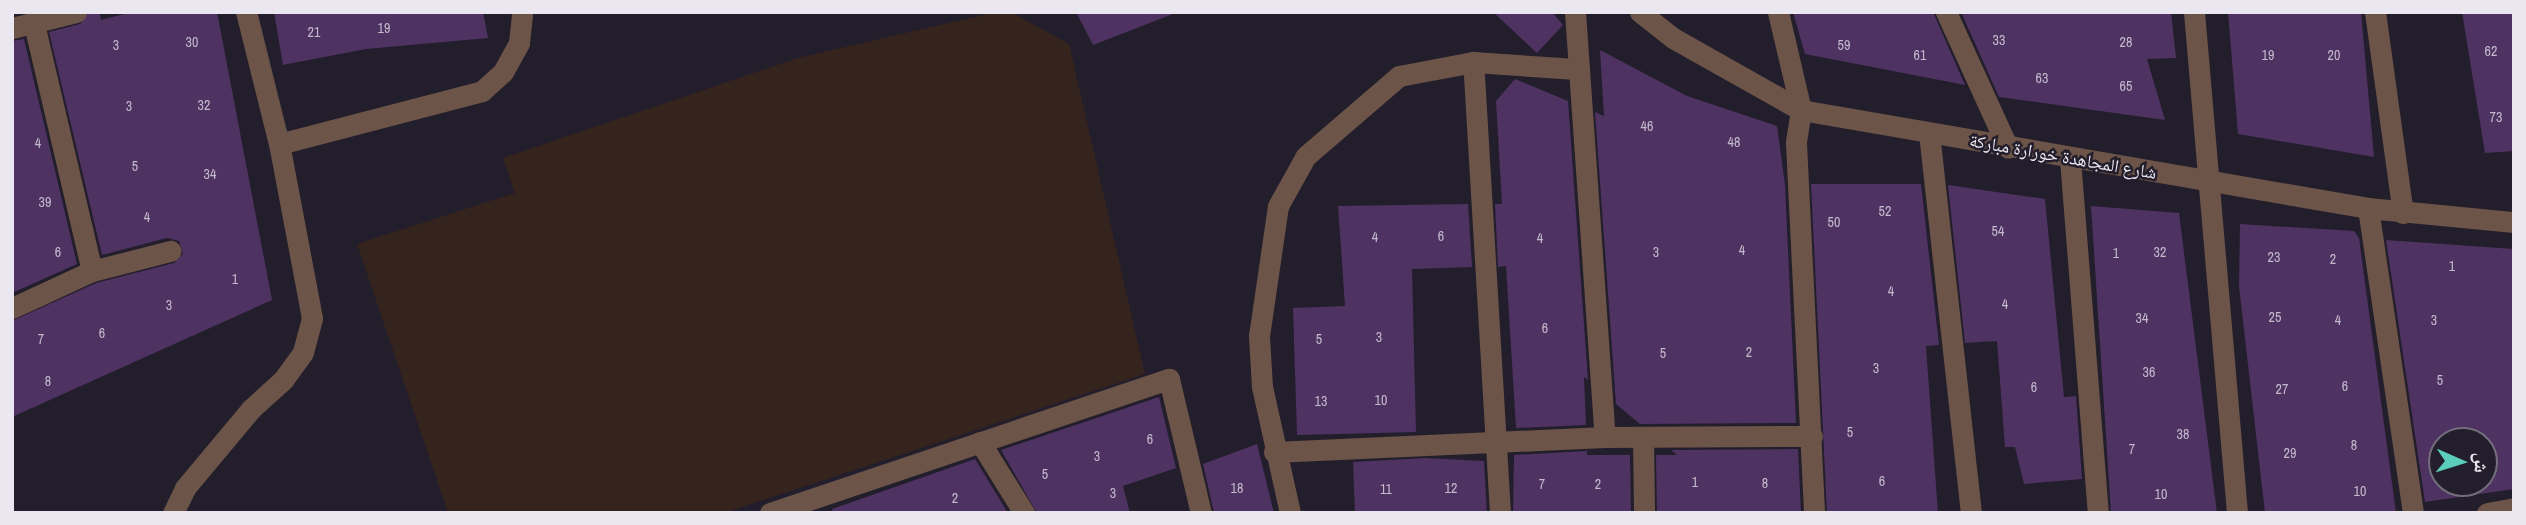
<!DOCTYPE html>
<meta charset="utf-8">
<style>
body{margin:0}
#map{position:relative;width:2526px;height:525px;overflow:hidden;background:#231e2c;font-family:"Archivo Narrow","Noto Naskh Arabic",sans-serif}
div>[style]{position:absolute}
[style*='--x']{left:calc(var(--x)*1px);top:calc(var(--y)*1px);width:calc(var(--w)*1px);rotate:calc(var(--a)*1deg)}
.education>*{inset:0;background:#35231d}
.building>*{inset:0;background:#4e3261}
.minor>*{height:21px;margin:-10.5px;padding:0 10.5px;transform-origin:10.5px;border-radius:10.5px;background:#6c5448}
span{translate:-50% -50%;white-space:nowrap;text-align:center;line-height:1.15;-webkit-text-stroke:5px #231e2c;paint-order:stroke}
.number-label{font-size:14px;color:#c4bacd}
.number-label span{-webkit-text-stroke-width:0}
.street-label{font-size:18px;color:#ebe7f1}
.frame{position:absolute;inset:0;border:14px solid #ebe7f1;pointer-events:none}
.north{position:absolute;left:2428px;top:427px;width:70px;height:70px;box-sizing:border-box;background:#231e2c;border:2px solid #736e7b;border-radius:50%;rotate:93deg;font-size:19px;font-weight:700;line-height:28px;text-align:center;color:#ebe7f1}
.north::after{content:'';display:block;margin:auto;width:24px;height:32px;background:#5bcebc;clip-path:polygon(50% 0,100% 100%,50% 72%,0 100%)}
</style>
<div id="map">
<div class="education">
<i style="clip-path:polygon(996px 12px,1011px 12px,1069px 44px,1145px 374px,724px 513px,448px 513px,357px 244px,515px 193px,503px 158px,798px 58px)"></i>
</div>
<div class="building">
<i style="clip-path:polygon(89px 12px,100px 12px,101px 20px,132px 12px,217px 12px,272px 300px,12px 417px,12px 321px,96px 283px,174px 263px,183px 254px,179px 241px,167px 238px,102px 255px,49px 32px,80px 24px)"></i>
<i style="clip-path:polygon(274px 12px,483px 12px,488px 38px,366px 49px,283px 65px)"></i>
<i style="clip-path:polygon(1076px 12px,1173px 12px,1173px 14px,1093px 45px)"></i>
<i style="clip-path:polygon(1493px 12px,1552px 12px,1563px 25px,1537px 53px)"></i>
<i style="clip-path:polygon(1793px 12px,1933px 12px,1965px 85px,1805px 54px)"></i>
<i style="clip-path:polygon(1961px 12px,2171px 12px,2176px 58px,2147px 59px,2165px 120px,1999px 97px)"></i>
<i style="clip-path:polygon(2228px 12px,2361px 12px,2374px 157px,2238px 134px)"></i>
<i style="clip-path:polygon(2462px 12px,2514px 12px,2514px 151px,2485px 153px)"></i>
<i style="clip-path:polygon(24px 39px,77px 264px,12px 293px,12px 41px)"></i>
<i style="clip-path:polygon(1600px 50px,1687px 96px,1777px 126px,1785px 185px,1796px 423px,1640px 424px,1616px 404px,1595px 112px,1604px 116px)"></i>
<i style="clip-path:polygon(1515px 79px,1568px 101px,1588px 380px,1584px 377px,1586px 425px,1516px 428px,1506px 266px,1498px 267px,1495px 204px,1502px 204px,1496px 101px)"></i>
<i style="clip-path:polygon(1811px 184px,1921px 184px,1939px 345px,1926px 346px,1938px 513px,1827px 513px)"></i>
<i style="clip-path:polygon(1948px 185px,2045px 199px,2064px 397px,2076px 396px,2082px 479px,2024px 484px,2015px 447px,2005px 447px,1997px 341px,1965px 343px)"></i>
<i style="clip-path:polygon(1468px 204px,1472px 267px,1412px 269px,1416px 432px,1297px 435px,1293px 308px,1345px 306px,1338px 206px)"></i>
<i style="clip-path:polygon(2091px 206px,2179px 213px,2217px 513px,2111px 513px)"></i>
<i style="clip-path:polygon(2240px 224px,2354px 231px,2359px 238px,2396px 513px,2265px 513px,2239px 286px)"></i>
<i style="clip-path:polygon(evenodd,2386px 240px,2514px 249px,2514px 489px,2425px 502px,2386px 240px,2442px 441px,2484px 441px,2484px 483px,2442px 483px,2442px 441px)"></i>
<i style="clip-path:polygon(1159px 397px,1176px 468px,1123px 486px,1130px 513px,1037px 513px,1001px 450px)"></i>
<i style="clip-path:polygon(1257px 444px,1274px 513px,1214px 513px,1203px 464px)"></i>
<i style="clip-path:polygon(1798px 449px,1801px 513px,1657px 513px,1656px 455px,1677px 455px,1671px 450px)"></i>
<i style="clip-path:polygon(1587px 451px,1587px 455px,1630px 455px,1631px 513px,1513px 513px,1514px 455px)"></i>
<i style="clip-path:polygon(1425px 458px,1484px 461px,1487px 513px,1355px 513px,1353px 462px)"></i>
<i style="clip-path:polygon(975px 459px,1008px 513px,833px 513px,832px 509px)"></i>
</div>
<div class="minor">
<i style="--x:1575;--y:12;--w:426;--a:86"></i>
<i style="--x:1640;--y:12;--w:42;--a:38.2"></i>
<i style="--x:1673;--y:38;--w:147;--a:29.4"></i>
<i style="--x:1801;--y:110;--w:575;--a:9.81"></i>
<i style="--x:2368;--y:208;--w:147;--a:5.5"></i>
<i style="--x:1778;--y:12;--w:101;--a:76.8"></i>
<i style="--x:1801;--y:110;--w:33;--a:99"></i>
<i style="--x:1796;--y:143;--w:370;--a:87.2"></i>
<i style="--x:1946;--y:12;--w:149;--a:65.5"></i>
<i style="--x:2194;--y:12;--w:503;--a:85.09"></i>
<i style="--x:2375;--y:12;--w:203;--a:82.1"></i>
<i style="--x:34;--y:24;--w:254;--a:76.8"></i>
<i style="--x:12;--y:28;--w:66;--a:-14"></i>
<i style="--x:1929;--y:133;--w:382;--a:83.7"></i>
<i style="--x:279;--y:144;--w:210;--a:-14.6"></i>
<i style="--x:482;--y:91;--w:28;--a:-42"></i>
<i style="--x:503;--y:72;--w:33;--a:-61"></i>
<i style="--x:519;--y:43;--w:31;--a:-84"></i>
<i style="--x:2070;--y:159;--w:355;--a:85.5"></i>
<i style="--x:2368;--y:208;--w:308;--a:81.6"></i>
<i style="--x:12;--y:308;--w:88;--a:-24.8"></i>
<i style="--x:92;--y:271;--w:81;--a:-14.4"></i>
<i style="--x:1643;--y:437;--w:76;--a:89.2"></i>
<i style="--x:980;--y:442;--w:84;--a:58.2"></i>
<i style="--x:1274;--y:452;--w:331;--a:-2.6"></i>
<i style="--x:1605;--y:437;--w:207;--a:-0.3"></i>
<i style="--x:173;--y:513;--w:28;--a:-64"></i>
<i style="--x:185;--y:488;--w:103;--a:-50.1"></i>
<i style="--x:251;--y:409;--w:43;--a:-42.2"></i>
<i style="--x:283;--y:380;--w:34;--a:-54"></i>
<i style="--x:303;--y:352;--w:35;--a:-75"></i>
<i style="--x:312;--y:318;--w:177;--a:-100.7"></i>
<i style="--x:279;--y:144;--w:136;--a:-104"></i>
<i style="--x:770;--y:513;--w:421;--a:-18.6"></i>
<i style="--x:1169;--y:379;--w:138;--a:76.6"></i>
<i style="--x:1290;--y:513;--w:129;--a:-102.5"></i>
<i style="--x:1262;--y:387;--w:51;--a:-93.4"></i>
<i style="--x:1259;--y:336;--w:131;--a:-81.7"></i>
<i style="--x:1278;--y:206;--w:57;--a:-60.8"></i>
<i style="--x:1306;--y:156;--w:123;--a:-40.7"></i>
<i style="--x:1399;--y:76;--w:75;--a:-10.7"></i>
<i style="--x:1500;--y:513;--w:452;--a:-93.4"></i>
<i style="--x:1473;--y:62;--w:103;--a:3.9"></i>
<i style="--x:2487;--y:513;--w:27;--a:-10"></i>
</div>
<div class="number-label">
<span style="left:384px;top:28px">19</span>
<span style="left:314px;top:32px">21</span>
<span style="left:1999px;top:40px">33</span>
<span style="left:192px;top:42px">30</span>
<span style="left:2126px;top:42px">28</span>
<span style="left:116px;top:45px">3</span>
<span style="left:1844px;top:45px">59</span>
<span style="left:2491px;top:51px">62</span>
<span style="left:1920px;top:55px">61</span>
<span style="left:2268px;top:55px">19</span>
<span style="left:2334px;top:55px">20</span>
<span style="left:2042px;top:78px">63</span>
<span style="left:2126px;top:86px">65</span>
<span style="left:204px;top:105px">32</span>
<span style="left:129px;top:106px">3</span>
<span style="left:2496px;top:117px">73</span>
<span style="left:1647px;top:126px">46</span>
<span style="left:1734px;top:142px">48</span>
<span style="left:38px;top:143px">4</span>
<span style="left:135px;top:166px">5</span>
<span style="left:210px;top:174px">34</span>
<span style="left:45px;top:202px">39</span>
<span style="left:1885px;top:211px">52</span>
<span style="left:147px;top:217px">4</span>
<span style="left:1834px;top:222px">50</span>
<span style="left:1998px;top:231px">54</span>
<span style="left:1441px;top:236px">6</span>
<span style="left:1375px;top:237px">4</span>
<span style="left:1540px;top:238px">4</span>
<span style="left:1742px;top:250px">4</span>
<span style="left:58px;top:252px">6</span>
<span style="left:1656px;top:252px">3</span>
<span style="left:2160px;top:252px">32</span>
<span style="left:2116px;top:253px">1</span>
<span style="left:2274px;top:257px">23</span>
<span style="left:2333px;top:259px">2</span>
<span style="left:2452px;top:266px">1</span>
<span style="left:235px;top:279px">1</span>
<span style="left:1891px;top:291px">4</span>
<span style="left:2005px;top:304px">4</span>
<span style="left:169px;top:305px">3</span>
<span style="left:2275px;top:317px">25</span>
<span style="left:2142px;top:318px">34</span>
<span style="left:2338px;top:320px">4</span>
<span style="left:2434px;top:320px">3</span>
<span style="left:1545px;top:328px">6</span>
<span style="left:102px;top:333px">6</span>
<span style="left:1379px;top:337px">3</span>
<span style="left:41px;top:339px">7</span>
<span style="left:1319px;top:339px">5</span>
<span style="left:1749px;top:352px">2</span>
<span style="left:1663px;top:353px">5</span>
<span style="left:1876px;top:368px">3</span>
<span style="left:2149px;top:372px">36</span>
<span style="left:2440px;top:380px">5</span>
<span style="left:48px;top:381px">8</span>
<span style="left:2345px;top:386px">6</span>
<span style="left:2034px;top:387px">6</span>
<span style="left:2282px;top:389px">27</span>
<span style="left:1381px;top:400px">10</span>
<span style="left:1321px;top:401px">13</span>
<span style="left:1850px;top:432px">5</span>
<span style="left:2183px;top:434px">38</span>
<span style="left:1150px;top:439px">6</span>
<span style="left:2354px;top:445px">8</span>
<span style="left:2132px;top:449px">7</span>
<span style="left:2290px;top:453px">29</span>
<span style="left:1097px;top:456px">3</span>
<span style="left:1045px;top:474px">5</span>
<span style="left:1882px;top:481px">6</span>
<span style="left:1695px;top:482px">1</span>
<span style="left:1765px;top:483px">8</span>
<span style="left:1542px;top:484px">7</span>
<span style="left:1598px;top:484px">2</span>
<span style="left:1237px;top:488px">18</span>
<span style="left:1451px;top:488px">12</span>
<span style="left:1386px;top:489px">11</span>
<span style="left:2360px;top:491px">10</span>
<span style="left:1113px;top:493px">3</span>
<span style="left:2161px;top:494px">10</span>
<span style="left:955px;top:498px">2</span>
</div>
<div class="street-label">
<span style="left:2063px;top:157px;rotate:10deg">شارع المجاهدة خورارة مباركة</span>
</div>
<div class="frame"></div>
<div class="north">ش</div>
</div>
